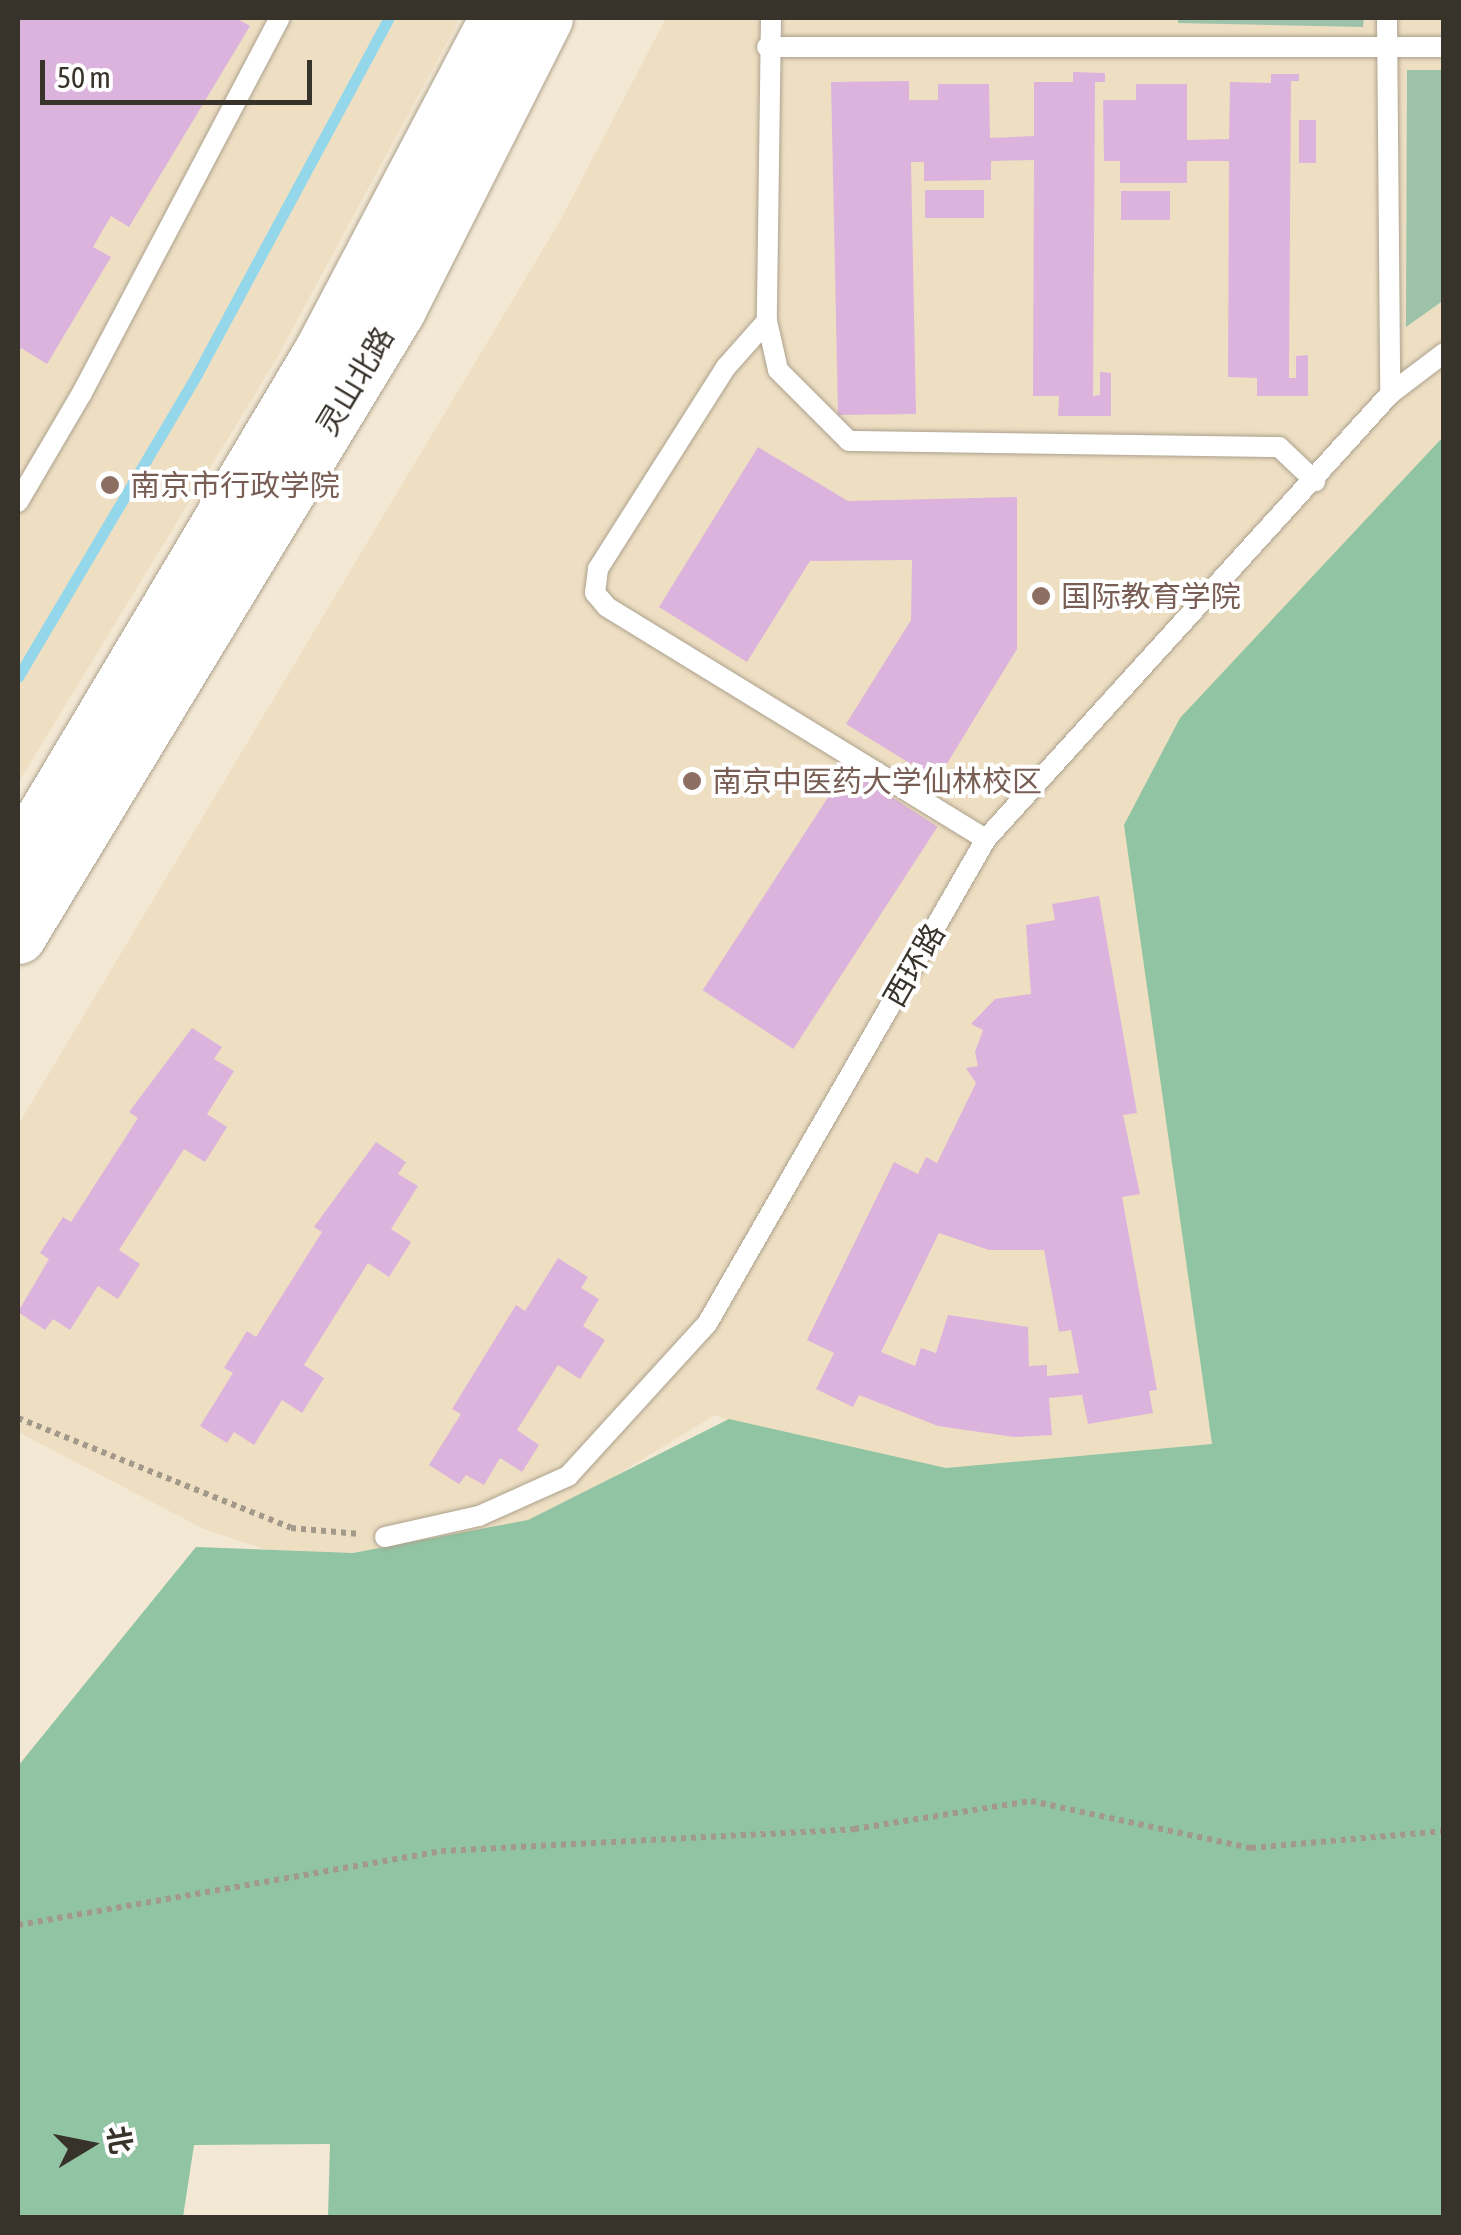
<!DOCTYPE html>
<meta charset="utf-8">
<style>
body{margin:0}
#map{position:relative;width:1461px;height:2235px;overflow:hidden;background:#f3e8d3;font-family:"Asap Condensed","Noto Sans SC",sans-serif}
div>[style]{position:absolute}
[style*='--x']{left:calc(var(--x)*1px);top:calc(var(--y)*1px);width:calc(var(--w)*1px);rotate:calc(var(--a)*1deg)}
.built>*{inset:0;background:#eedfc3}
.green>*{inset:0;background:#9cc2a9}
.forest>*{inset:0;background:#90c4a2}
.stream>*{height:11px;margin:-5.5px;padding:0 5.5px;transform-origin:5.5px;border-radius:5.5px;background:#95d7ea}
.building>*{inset:0;background:#dcb3dc;transform-origin:0 0}
.path>*{height:6px;margin-top:-3px;transform-origin:0;background:repeating-linear-gradient(90deg,#a2998a 0 5px,transparent 0 10px)}
.roads{filter:drop-shadow(0 0 2px #aca18d) drop-shadow(0 0 2px #aca18d)}
.service>*{height:20px;margin:-10px;padding:0 10px;transform-origin:10px;border-radius:10px;background:#fff}
.secondary>*{height:55px;margin:-27.5px;padding:0 27.5px;transform-origin:27.5px;border-radius:27.5px;background:#fff}
.dots>*{width:28px;height:28px;translate:-50% -50%;box-sizing:border-box;border:5px solid #fff;border-radius:50%}
span{translate:-50% -50%;white-space:nowrap;text-align:center;line-height:1.15;-webkit-text-stroke:8px #fff;paint-order:stroke}
.street-label{font-size:30px;color:#37322a}
.education-label{font-size:30px;color:#785e54}
.left{translate:0 -50%;text-align:left}
.frame{position:absolute;inset:0;border:20px solid #37322a;pointer-events:none}
.north{position:absolute;left:40px;top:2095px;width:100px;height:100px;-webkit-text-stroke:8px #fff;paint-order:stroke;rotate:80deg;font-size:28px;font-weight:700;line-height:40px;text-align:center;color:#37322a}
.north::after{content:'';display:block;margin:auto;width:35px;height:45px;background:#37322a;clip-path:polygon(50% 0,100% 100%,50% 72%,0 100%)}
.scale{position:absolute;left:40px;top:60px;width:272px;height:45px;box-sizing:border-box;border:5px solid #37322a;border-top:0;padding-left:12px;font-size:30px;line-height:35px;white-space:nowrap;color:#37322a;-webkit-text-stroke:8px #fff;paint-order:stroke}
</style>
<div id="map">
<div class="built">
<i style="clip-path:polygon(18px 18px,460px 18px,277px 358px,18px 783px)"></i>
<i style="clip-path:polygon(666px 18px,1443px 18px,1443px 438px,1252px 1443px,1108px 1500px,824px 1458px,715px 1415px,572px 1502px,494px 1535px,385px 1559px,273px 1552px,204px 1529px,18px 1432px,18px 1125px,560px 221px)"></i>
</div>
<div class="green">
<i style="clip-path:polygon(1178px 18px,1364px 18px,1363px 27px,1178px 23px)"></i>
<i style="clip-path:polygon(1407px 70px,1443px 70px,1444px 300px,1406px 327px)"></i>
</div>
<div class="forest">
<i style="clip-path:polygon(1443px 437px,1443px 2217px,328px 2217px,330px 2144px,194px 2145px,183px 2217px,18px 2217px,18px 1766px,196px 1547px,353px 1553px,528px 1520px,729px 1419px,946px 1468px,1212px 1444px,1124px 825px,1180px 718px)"></i>
</div>
<div class="stream">
<i style="--x:18;--y:677;--w:352;--a:-59.4"></i>
<i style="--x:197;--y:374;--w:404;--a:-61.7"></i>
</div>
<div class="building">
<i style="clip-path:polygon(18px 18px,236px 18px,250px 26px,129px 227px,111px 216px,93px 247px,111px 257px,47px 364px,21px 348px,18px 354px)"></i>
<i style="clip-path:polygon(1073px 72px,1105px 73px,1105px 82px,1095px 82px,1093px 396px,1100px 395px,1100px 372px,1111px 373px,1111px 416px,1058px 416px,1059px 396px,1033px 396px,1034px 160px,991px 161px,991px 180px,924px 181px,924px 162px,911px 162px,916px 414px,838px 415px,831px 82px,909px 81px,909px 100px,938px 100px,938px 84px,989px 84px,990px 138px,1034px 136px,1034px 82px,1073px 82px)"></i>
<i style="clip-path:polygon(1271px 74px,1299px 74px,1299px 81px,1291px 81px,1289px 378px,1296px 378px,1296px 356px,1308px 355px,1308px 396px,1257px 396px,1257px 378px,1228px 377px,1229px 161px,1187px 161px,1187px 183px,1120px 183px,1120px 161px,1104px 161px,1103px 100px,1136px 100px,1136px 84px,1187px 84px,1187px 140px,1229px 139px,1230px 82px,1271px 83px)"></i>
<i style="left:1299px;top:120px;width:17px;height:43px"></i>
<i style="left:925px;top:190px;width:59px;height:28px"></i>
<i style="left:1170px;top:191px;width:29px;height:49px;rotate:90deg"></i>
<i style="clip-path:polygon(758px 447px,848px 501px,1017px 497px,1017px 649px,937px 780px,846px 724px,911px 620px,912px 560px,810px 561px,747px 662px,659px 607px)"></i>
<i style="left:847px;top:768px;width:108px;height:265px;rotate:33deg"></i>
<i style="clip-path:polygon(evenodd,1099px 896px,1137px 1113px,1123px 1115px,1140px 1194px,1122px 1197px,1157px 1390px,1149px 1391px,1153px 1413px,1088px 1424px,1082px 1395px,1049px 1398px,1052px 1435px,1014px 1437px,938px 1426px,859px 1395px,853px 1407px,816px 1389px,834px 1353px,807px 1340px,894px 1162px,918px 1174px,926px 1157px,937px 1163px,976px 1083px,966px 1068px,978px 1066px,975px 1052px,983px 1030px,971px 1024px,995px 999px,1031px 994px,1026px 925px,1055px 920px,1052px 904px,1099px 896px,939px 1233px,989px 1250px,1044px 1250px,1059px 1332px,1071px 1330px,1079px 1373px,1047px 1376px,1047px 1365px,1029px 1366px,1028px 1327px,948px 1315px,936px 1353px,921px 1348px,915px 1366px,881px 1352px,939px 1233px)"></i>
<i style="clip-path:polygon(192px 1028px,222px 1047px,214px 1059px,234px 1071px,207px 1114px,227px 1127px,205px 1162px,184px 1149px,119px 1250px,140px 1264px,118px 1299px,98px 1286px,70px 1330px,53px 1319px,45px 1330px,18px 1312px,49px 1259px,40px 1253px,63px 1217px,71px 1222px,138px 1118px,129px 1112px)"></i>
<i style="clip-path:polygon(376px 1142px,406px 1162px,398px 1174px,418px 1186px,391px 1229px,411px 1242px,389px 1277px,368px 1263px,304px 1365px,324px 1378px,302px 1413px,282px 1400px,254px 1445px,234px 1432px,227px 1443px,200px 1426px,233px 1373px,224px 1368px,247px 1331px,256px 1337px,322px 1232px,314px 1227px)"></i>
<i style="clip-path:polygon(558px 1258px,588px 1277px,581px 1288px,599px 1299px,583px 1326px,605px 1340px,580px 1379px,558px 1365px,517px 1430px,539px 1445px,522px 1472px,500px 1458px,484px 1485px,466px 1475px,459px 1484px,429px 1465px,461px 1414px,452px 1409px,516px 1305px,525px 1311px)"></i>
</div>
<div class="path">
<i style="--x:18;--y:1418;--w:294;--a:21.9"></i>
<i style="--x:291;--y:1528;--w:69;--a:5"></i>
<i style="--x:18;--y:1925;--w:429;--a:-9.9"></i>
<i style="--x:441;--y:1851;--w:414;--a:-3"></i>
<i style="--x:854;--y:1829;--w:179;--a:-9"></i>
<i style="--x:1031;--y:1801;--w:225;--a:12.1"></i>
<i style="--x:1251;--y:1848;--w:194;--a:-5"></i>
</div>
<div class="roads">
<div class="service">
<i style="--x:771;--y:18;--w:303;--a:90.8"></i>
<i style="--x:767;--y:321;--w:50;--a:77.3"></i>
<i style="--x:778;--y:370;--w:100;--a:45"></i>
<i style="--x:849;--y:441;--w:430;--a:0.8"></i>
<i style="--x:1279;--y:447;--w:50;--a:43.4"></i>
<i style="--x:1387;--y:18;--w:376;--a:89.5"></i>
<i style="--x:767;--y:47;--w:677;--a:0"></i>
<i style="--x:767;--y:321;--w:62;--a:131.7"></i>
<i style="--x:726;--y:367;--w:239;--a:122.4"></i>
<i style="--x:598;--y:569;--w:24;--a:97"></i>
<i style="--x:595;--y:593;--w:18;--a:49"></i>
<i style="--x:607;--y:607;--w:444;--a:31.5"></i>
<i style="--x:18;--y:502;--w:126;--a:-59.6"></i>
<i style="--x:82;--y:393;--w:424;--a:-62.2"></i>
<i style="--x:385;--y:1537;--w:96;--a:-12.6"></i>
<i style="--x:479;--y:1516;--w:98;--a:-24.2"></i>
<i style="--x:568;--y:1476;--w:206;--a:-47.6"></i>
<i style="--x:707;--y:1324;--w:560;--a:-60.09"></i>
<i style="--x:986;--y:839;--w:601;--a:-47.76"></i>
<i style="--x:1390;--y:394;--w:68;--a:-37.2"></i>
</div>
<div class="secondary">
<i style="--x:18;--y:860;--w:592;--a:-59.19"></i>
<i style="--x:321;--y:352;--w:378;--a:-62.2"></i>
<i style="--x:18;--y:936;--w:731;--a:-58.77"></i>
<i style="--x:397;--y:311;--w:328;--a:-63.2"></i>
</div>
</div>
<div class="dots">
<i style="left:110px;top:485px;background:#8d6e63"></i>
<i style="left:1041px;top:596px;background:#8d6e63"></i>
<i style="left:692px;top:781px;background:#8d6e63"></i>
</div>
<div class="street-label">
<span style="left:355px;top:381px;rotate:-59deg">灵山北路</span>
<span style="left:914px;top:965px;rotate:-60deg">西环路</span>
</div>
<div class="education-label">
<span class="left" style="left:130px;top:485px">南京市行政学院</span>
<span class="left" style="left:1061px;top:596px">国际教育学院</span>
<span class="left" style="left:712px;top:781px">南京中医药大学仙林校区</span>
</div>
<div class="frame"></div>
<div class="north">北</div>
<div class="scale">50 m</div>
</div>
